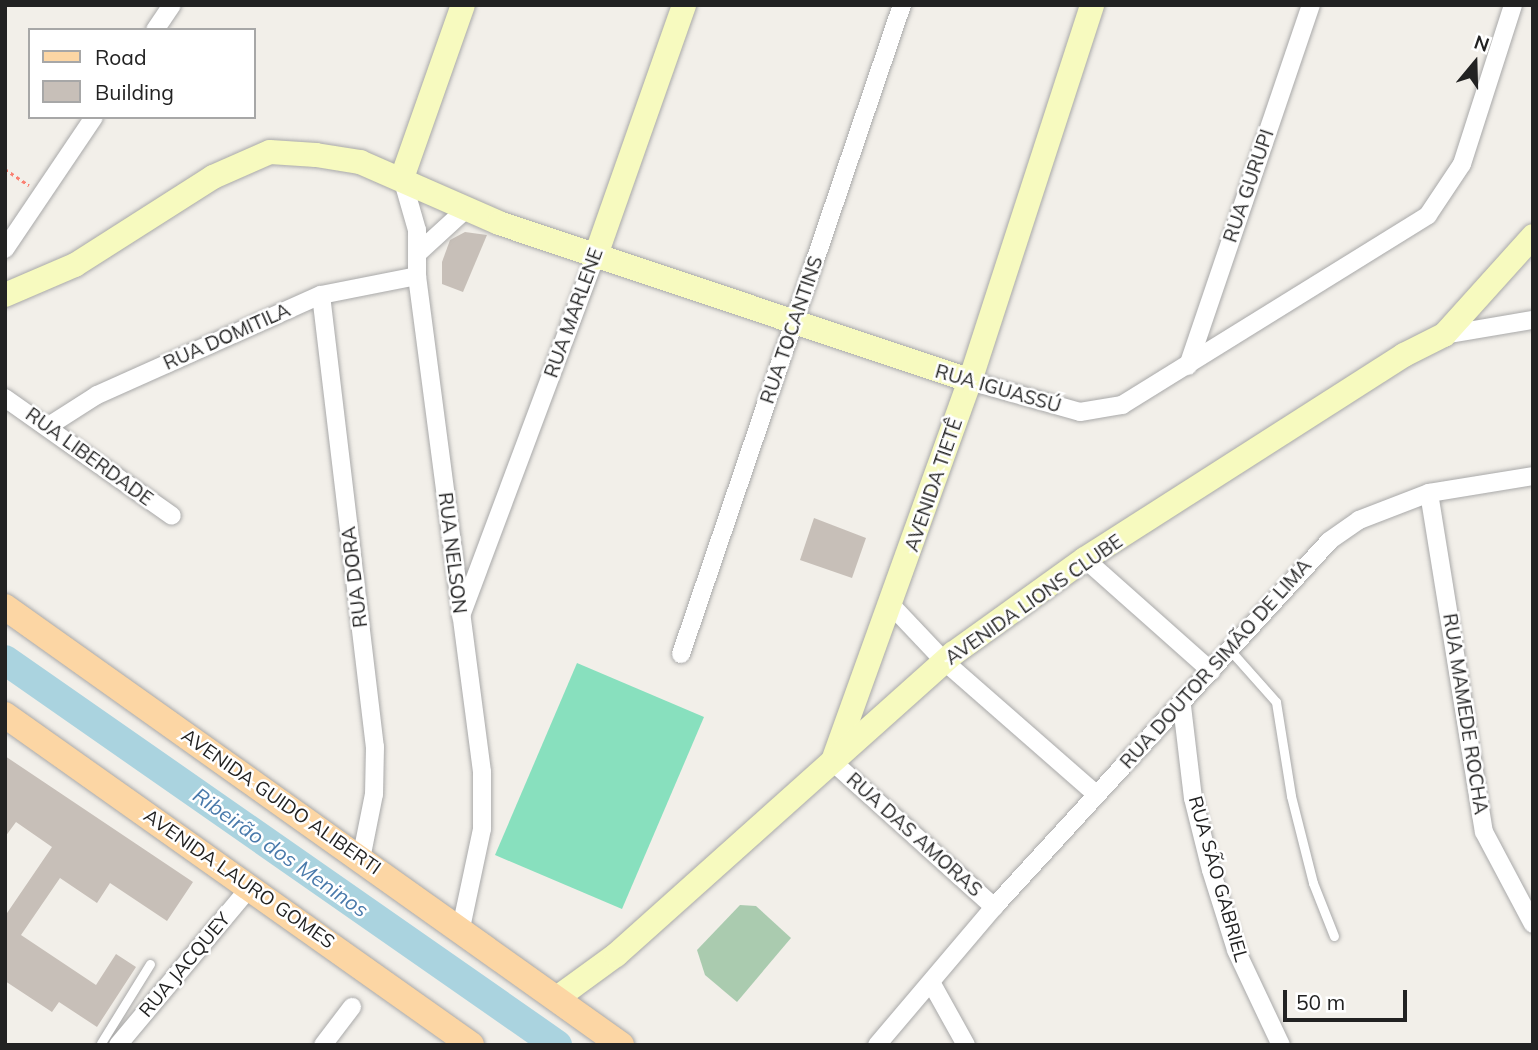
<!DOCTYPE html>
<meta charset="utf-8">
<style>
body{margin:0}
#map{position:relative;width:1538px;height:1050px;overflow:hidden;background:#f2efe9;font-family:Mulish,sans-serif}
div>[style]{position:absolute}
.cemetery>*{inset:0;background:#aacbaf}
.pitch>*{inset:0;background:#88e0be}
.river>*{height:30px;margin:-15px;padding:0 15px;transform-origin:15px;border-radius:15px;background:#aad3df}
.building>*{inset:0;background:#c7bfb8}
.path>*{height:2.5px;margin-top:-1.25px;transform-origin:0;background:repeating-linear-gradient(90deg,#fa8072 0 3.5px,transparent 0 7px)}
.roads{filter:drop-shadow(0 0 2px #a9a9a9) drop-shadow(0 0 2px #a9a9a9)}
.lane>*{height:9px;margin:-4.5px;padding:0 4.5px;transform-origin:4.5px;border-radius:4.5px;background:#fff}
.street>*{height:18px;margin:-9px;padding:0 9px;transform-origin:9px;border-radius:9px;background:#fff}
.secondary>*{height:24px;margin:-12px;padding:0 12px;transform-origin:12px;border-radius:12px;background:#f7fabf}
.primary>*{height:26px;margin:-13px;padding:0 13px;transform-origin:13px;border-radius:13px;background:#fcd6a4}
span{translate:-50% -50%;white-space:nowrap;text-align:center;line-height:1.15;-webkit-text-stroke:5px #fff;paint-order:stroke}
.street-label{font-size:19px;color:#222}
.water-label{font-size:21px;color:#4a7aab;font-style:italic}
.frame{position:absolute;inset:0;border:7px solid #222;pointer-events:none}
.legend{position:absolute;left:28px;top:28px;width:228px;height:91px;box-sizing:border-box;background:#fff;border:2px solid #a7a7a7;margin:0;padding:9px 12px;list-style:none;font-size:21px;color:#222}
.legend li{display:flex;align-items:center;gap:14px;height:35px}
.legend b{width:35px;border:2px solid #a7a7a7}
.north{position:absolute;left:1440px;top:28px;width:70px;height:70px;-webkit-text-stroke:5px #fff;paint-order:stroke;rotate:19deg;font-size:19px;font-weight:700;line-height:28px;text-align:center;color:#222}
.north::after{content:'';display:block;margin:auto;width:24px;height:32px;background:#222;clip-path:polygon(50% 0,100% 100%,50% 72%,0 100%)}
.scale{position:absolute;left:1283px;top:990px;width:124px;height:32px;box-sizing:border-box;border:4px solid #222;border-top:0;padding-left:9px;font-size:21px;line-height:24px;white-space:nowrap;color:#222;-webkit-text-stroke:5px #fff;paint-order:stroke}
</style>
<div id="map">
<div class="cemetery">
<i style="clip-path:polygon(740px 905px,756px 906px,791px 938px,737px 1002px,705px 975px,697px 950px)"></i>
</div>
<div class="pitch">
<i style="clip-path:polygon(577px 663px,704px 717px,622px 909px,495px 855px)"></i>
</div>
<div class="river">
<i style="left:5px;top:660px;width:673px;rotate:34.89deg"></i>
</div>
<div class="building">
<i style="clip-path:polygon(465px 232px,487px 235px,463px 292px,442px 284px,442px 262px,450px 240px)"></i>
<i style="clip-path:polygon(814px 518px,866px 538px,852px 578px,800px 560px)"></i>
<i style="clip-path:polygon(5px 756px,193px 882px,167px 921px,110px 883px,97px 903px,60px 878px,21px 935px,96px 985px,116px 954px,136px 967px,97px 1027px,59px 1002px,52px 1012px,5px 981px,5px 916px,52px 847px,16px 822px,5px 837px)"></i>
</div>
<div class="path">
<i style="left:5px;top:169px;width:29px;rotate:34deg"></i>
</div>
<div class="roads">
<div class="lane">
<i style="left:1229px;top:649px;width:71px;rotate:48.4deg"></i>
<i style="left:1276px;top:702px;width:95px;rotate:80.9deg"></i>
<i style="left:1291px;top:796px;width:90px;rotate:75.8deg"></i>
<i style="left:1313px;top:883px;width:57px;rotate:68.4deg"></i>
<i style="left:101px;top:1043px;width:93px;rotate:-58.2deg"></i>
</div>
<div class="street">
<i style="left:155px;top:30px;width:30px;rotate:-56deg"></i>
<i style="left:402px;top:178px;width:54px;rotate:73.9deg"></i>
<i style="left:417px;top:230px;width:46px;rotate:90deg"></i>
<i style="left:417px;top:276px;width:500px;rotate:82.53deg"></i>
<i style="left:482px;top:772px;width:57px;rotate:90deg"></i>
<i style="left:482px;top:829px;width:101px;rotate:102deg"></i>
<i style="left:5px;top:249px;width:159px;rotate:-56deg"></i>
<i style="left:418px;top:253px;width:64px;rotate:-42.5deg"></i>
<i style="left:321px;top:295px;width:455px;rotate:83.2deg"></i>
<i style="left:375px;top:747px;width:47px;rotate:91.2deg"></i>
<i style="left:374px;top:794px;width:66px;rotate:101.3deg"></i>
<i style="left:1444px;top:335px;width:90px;rotate:-9.6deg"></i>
<i style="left:1188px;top:366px;width:381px;rotate:-71.2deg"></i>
<i style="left:970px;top:381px;width:114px;rotate:15.7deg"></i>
<i style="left:1080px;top:412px;width:43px;rotate:-9.5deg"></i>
<i style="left:1122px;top:405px;width:360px;rotate:-31.8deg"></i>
<i style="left:1428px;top:215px;width:61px;rotate:-56.3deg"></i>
<i style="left:1462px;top:164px;width:167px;rotate:-72.2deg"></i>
<i style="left:5px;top:398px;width:204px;rotate:35.2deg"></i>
<i style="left:47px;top:427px;width:59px;rotate:-32.6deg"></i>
<i style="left:97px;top:395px;width:245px;rotate:-24.1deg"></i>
<i style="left:321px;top:295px;width:98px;rotate:-11.2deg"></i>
<i style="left:1429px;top:493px;width:343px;rotate:80.8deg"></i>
<i style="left:1484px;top:832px;width:104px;rotate:62deg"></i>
<i style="left:1085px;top:559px;width:169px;rotate:41.6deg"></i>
<i style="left:893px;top:607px;width:76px;rotate:46.6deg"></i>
<i style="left:945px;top:662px;width:201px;rotate:41.2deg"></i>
<i style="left:461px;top:616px;width:382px;rotate:-69.5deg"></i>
<i style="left:681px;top:654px;width:686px;rotate:-71.2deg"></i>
<i style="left:1182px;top:706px;width:93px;rotate:83.2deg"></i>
<i style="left:1193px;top:798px;width:74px;rotate:76deg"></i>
<i style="left:1211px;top:870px;width:84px;rotate:72.6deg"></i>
<i style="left:1236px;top:950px;width:105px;rotate:64.7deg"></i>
<i style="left:833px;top:762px;width:217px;rotate:42deg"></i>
<i style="left:932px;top:984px;width:70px;rotate:60.9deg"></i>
<i style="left:118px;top:1045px;width:207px;rotate:-50.1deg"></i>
<i style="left:323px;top:1045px;width:48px;rotate:-52.7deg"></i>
<i style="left:877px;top:1045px;width:181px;rotate:-49.7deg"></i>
<i style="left:994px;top:907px;width:496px;rotate:-47.5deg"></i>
<i style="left:1329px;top:541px;width:37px;rotate:-35deg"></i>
<i style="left:1359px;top:520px;width:75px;rotate:-21.1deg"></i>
<i style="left:1429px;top:493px;width:105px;rotate:-9.3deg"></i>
</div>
<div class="secondary">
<i style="left:402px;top:178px;width:183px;rotate:-70.6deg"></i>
<i style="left:595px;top:258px;width:268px;rotate:-70.6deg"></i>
<i style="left:5px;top:295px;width:76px;rotate:-23.2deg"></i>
<i style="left:75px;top:265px;width:164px;rotate:-32.5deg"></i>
<i style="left:213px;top:177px;width:62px;rotate:-23.7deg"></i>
<i style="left:270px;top:152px;width:46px;rotate:3.7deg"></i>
<i style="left:316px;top:155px;width:45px;rotate:9deg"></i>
<i style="left:360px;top:162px;width:152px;rotate:23.7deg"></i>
<i style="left:499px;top:223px;width:497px;rotate:18.5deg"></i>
<i style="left:834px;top:758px;width:401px;rotate:-70.2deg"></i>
<i style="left:970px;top:381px;width:395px;rotate:-72deg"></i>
<i style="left:557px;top:998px;width:73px;rotate:-36.1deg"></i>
<i style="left:616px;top:955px;width:453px;rotate:-41.8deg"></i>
<i style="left:954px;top:653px;width:161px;rotate:-35.7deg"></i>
<i style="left:1085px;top:559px;width:379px;rotate:-32.6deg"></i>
<i style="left:1404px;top:355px;width:45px;rotate:-26.6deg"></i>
<i style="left:1444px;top:335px;width:133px;rotate:-48deg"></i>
</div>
<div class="primary">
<i style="left:5px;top:607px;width:756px;rotate:35.41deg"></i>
<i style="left:5px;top:715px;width:571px;rotate:35.3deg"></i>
</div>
</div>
<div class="street-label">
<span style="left:1249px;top:186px;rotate:-71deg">RUA GURUPI</span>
<span style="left:574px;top:313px;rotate:-70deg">RUA MARLENE</span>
<span style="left:792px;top:330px;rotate:-71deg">RUA TOCANTINS</span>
<span style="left:227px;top:337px;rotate:-24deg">RUA DOMITILA</span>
<span style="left:998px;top:389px;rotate:16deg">RUA IGUASSÚ</span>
<span style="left:89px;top:457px;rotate:36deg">RUA LIBERDADE</span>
<span style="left:934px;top:485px;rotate:-71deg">AVENIDA TIETÊ</span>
<span style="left:452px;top:553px;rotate:83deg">RUA NELSON</span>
<span style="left:355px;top:577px;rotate:-97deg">RUA DORA</span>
<span style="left:1034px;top:600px;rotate:-35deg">AVENIDA LIONS CLUBE</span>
<span style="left:1216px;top:664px;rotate:-48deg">RUA DOUTOR SIMÃO DE LIMA</span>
<span style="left:1465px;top:714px;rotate:81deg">RUA MAMEDE ROCHA</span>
<span style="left:281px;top:802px;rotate:35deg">AVENIDA GUIDO ALIBERTI</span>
<span style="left:914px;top:835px;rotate:42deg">RUA DAS AMORAS</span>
<span style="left:239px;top:879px;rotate:35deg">AVENIDA LAURO GOMES</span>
<span style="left:1218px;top:879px;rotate:74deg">RUA SÃO GABRIEL</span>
<span style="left:185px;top:965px;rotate:-50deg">RUA JACQUEY</span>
</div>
<div class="water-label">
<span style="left:281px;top:852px;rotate:35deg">Ribeirão dos Meninos</span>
</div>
<div class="frame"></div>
<ul class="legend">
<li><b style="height:9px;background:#fcd6a4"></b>Road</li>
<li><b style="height:19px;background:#c7bfb8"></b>Building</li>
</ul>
<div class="north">N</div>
<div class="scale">50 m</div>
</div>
